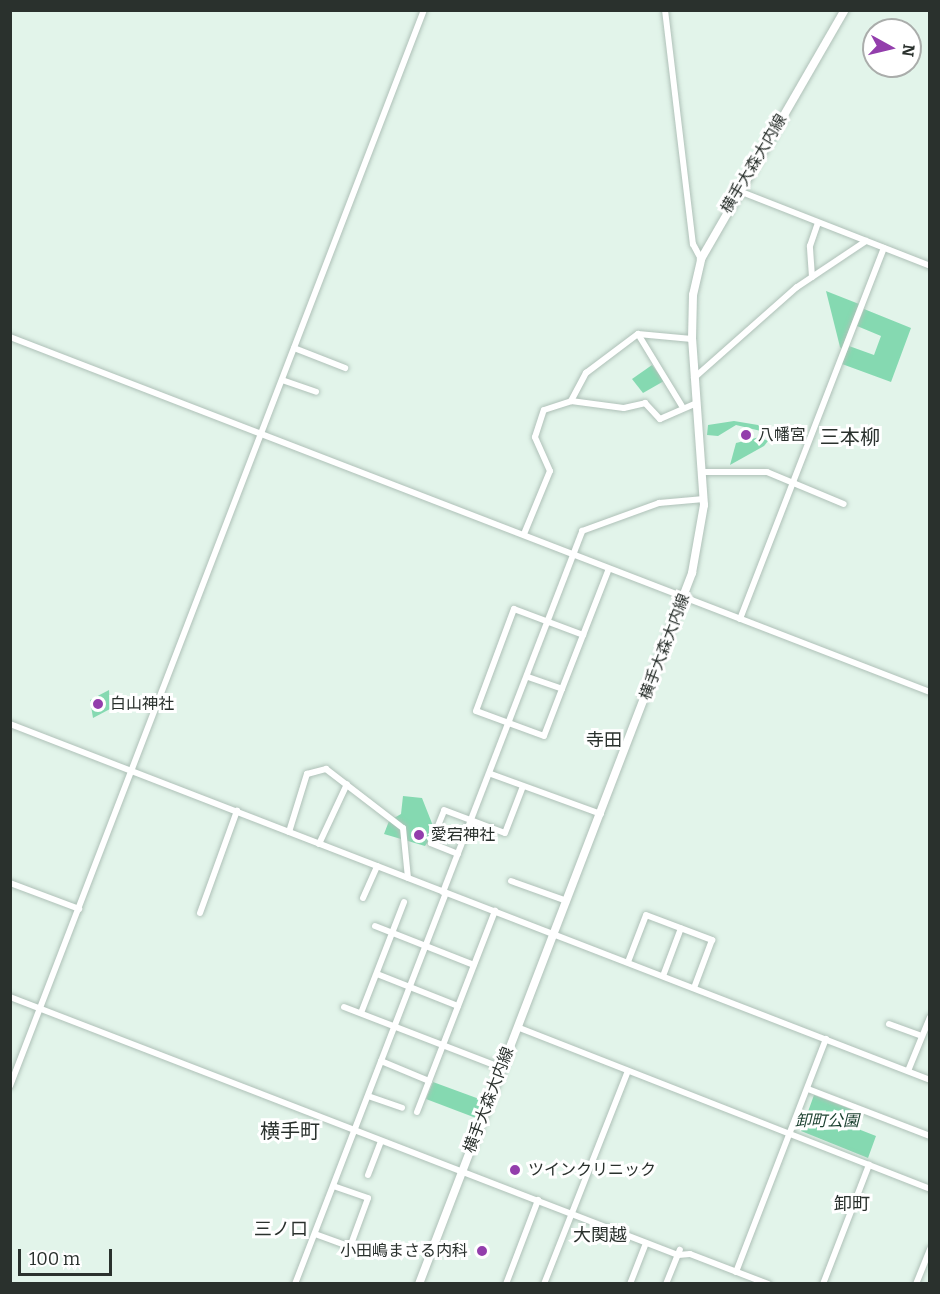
<!DOCTYPE html>
<meta charset="utf-8">
<style>
body{margin:0}
#map{position:relative;width:940px;height:1294px;overflow:hidden;background:#e2f4ea;font-family:Bitter,"Noto Sans JP",serif}
div>[style]{position:absolute}
.green>*{inset:0;background:#85d9b1}
.roads{filter:drop-shadow(0 0 2px #afc1b8) drop-shadow(0 0 2px #afc1b8)}
.minor>*{height:6px;margin:-3px;padding:0 3px;transform-origin:3px;border-radius:3px;background:#fff}
.major>*{height:8px;margin:-4px;padding:0 4px;transform-origin:4px;border-radius:4px;background:#fff}
.dots>*{width:16px;height:16px;translate:-50% -50%;box-sizing:border-box;border:3px solid #fff;border-radius:50%}
span{translate:-50% -50%;white-space:nowrap;text-align:center;line-height:1.15;-webkit-text-stroke:6px #fff;paint-order:stroke}
.street-label{font-size:16px;color:#2a312d}
.poi-label{font-size:16px;color:#2a312d}
.left{translate:0 -50%;text-align:left}
.right{translate:-100% -50%;text-align:right}
.park-label{font-size:16px;color:#193f2e;font-style:italic}
.neighbourhood-label{font-size:18px;color:#2a312d}
.quarter-label{font-size:20px;color:#2a312d}
.frame{position:absolute;inset:0;border:12px solid #2a312d;pointer-events:none}
.north{position:absolute;left:862px;top:18px;width:60px;height:60px;box-sizing:border-box;background:#fff;border:2px solid #aaadab;border-radius:50%;rotate:98deg;font-size:16px;font-weight:700;line-height:24px;text-align:center;color:#2a312d}
.north::after{content:'';display:block;margin:auto;width:21px;height:27px;background:#933eac;clip-path:polygon(50% 0,100% 100%,50% 72%,0 100%)}
.scale{position:absolute;left:18px;top:1249px;width:94px;height:27px;box-sizing:border-box;border:3px solid #2a312d;border-top:0;padding-left:8px;font-size:18px;line-height:21px;white-space:nowrap;color:#2a312d;-webkit-text-stroke:4px #fff;paint-order:stroke}
</style>
<div id="map">
<div class="green">
<i style="clip-path:polygon(826px 291px,859px 304px,842px 349px,840px 347px)"></i>
<i style="clip-path:polygon(864px 309px,911px 328px,891px 382px,842px 364px,849px 346px,874px 355px,881px 336px,857px 326px)"></i>
<i style="clip-path:polygon(652px 365px,664px 381px,643px 393px,632px 379px)"></i>
<i style="clip-path:polygon(734px 421px,758px 425px,765px 432px,736px 425px,718px 436px,707px 435px,708px 425px)"></i>
<i style="clip-path:polygon(760px 437px,768px 441px,764px 446px,730px 465px,736px 443px)"></i>
<i style="clip-path:polygon(109px 690px,110px 709px,93px 718px,90px 700px)"></i>
<i style="clip-path:polygon(403px 796px,422px 798px,435px 831px,425px 846px,384px 834px,389px 821px,401px 814px)"></i>
<i style="clip-path:polygon(433px 1082px,482px 1100px,476px 1118px,426px 1099px)"></i>
<i style="clip-path:polygon(814px 1095px,858px 1112px,853px 1127px,876px 1136px,868px 1158px,801px 1131px)"></i>
</div>
<div class="roads">
<div class="minor">
<i style="left:665px;top:10px;width:236px;rotate:83.2deg"></i>
<i style="left:693px;top:244px;width:17px;rotate:62deg"></i>
<i style="left:739px;top:191px;width:205px;rotate:21.4deg"></i>
<i style="left:812px;top:277px;width:31px;rotate:-94deg"></i>
<i style="left:810px;top:246px;width:24px;rotate:-71deg"></i>
<i style="left:638px;top:334px;width:84px;rotate:58.6deg"></i>
<i style="left:10px;top:337px;width:986px;rotate:21.1deg"></i>
<i style="left:294px;top:348px;width:55px;rotate:21.4deg"></i>
<i style="left:694px;top:378px;width:137px;rotate:-41.5deg"></i>
<i style="left:797px;top:287px;width:83px;rotate:-33.7deg"></i>
<i style="left:282px;top:380px;width:36px;rotate:19deg"></i>
<i style="left:571px;top:401px;width:53px;rotate:7.5deg"></i>
<i style="left:624px;top:408px;width:22px;rotate:-13deg"></i>
<i style="left:645px;top:403px;width:22px;rotate:47deg"></i>
<i style="left:660px;top:419px;width:40px;rotate:-23.4deg"></i>
<i style="left:702px;top:472px;width:65px"></i>
<i style="left:767px;top:472px;width:83px;rotate:22.6deg"></i>
<i style="left:524px;top:534px;width:68px;rotate:-67.6deg"></i>
<i style="left:550px;top:471px;width:37px;rotate:-114deg"></i>
<i style="left:535px;top:437px;width:28px;rotate:-72deg"></i>
<i style="left:544px;top:410px;width:28px;rotate:-18deg"></i>
<i style="left:571px;top:401px;width:32px;rotate:-62deg"></i>
<i style="left:586px;top:373px;width:65px;rotate:-36.9deg"></i>
<i style="left:638px;top:334px;width:54px;rotate:5.3deg"></i>
<i style="left:740px;top:619px;width:398px;rotate:-68.8deg"></i>
<i style="left:528px;top:677px;width:36px;rotate:19deg"></i>
<i style="left:562px;top:689px;width:50px;rotate:111deg"></i>
<i style="left:544px;top:736px;width:72px;rotate:-159.8deg"></i>
<i style="left:476px;top:711px;width:109px;rotate:-69.6deg"></i>
<i style="left:514px;top:609px;width:74px;rotate:20.6deg"></i>
<i style="left:562px;top:689px;width:127px;rotate:-68.7deg"></i>
<i style="left:10px;top:724px;width:986px;rotate:21.15deg"></i>
<i style="left:491px;top:774px;width:117px;rotate:20deg"></i>
<i style="left:289px;top:832px;width:61px;rotate:-72.8deg"></i>
<i style="left:307px;top:774px;width:20px;rotate:-15deg"></i>
<i style="left:326px;top:769px;width:97px;rotate:37.5deg"></i>
<i style="left:403px;top:828px;width:50px;rotate:84.3deg"></i>
<i style="left:319px;top:844px;width:66px;rotate:-65deg"></i>
<i style="left:458px;top:854px;width:29px;rotate:-158deg"></i>
<i style="left:431px;top:843px;width:35px;rotate:-68deg"></i>
<i style="left:444px;top:810px;width:65px;rotate:20.7deg"></i>
<i style="left:505px;top:833px;width:50px;rotate:-69deg"></i>
<i style="left:511px;top:881px;width:59px;rotate:19.7deg"></i>
<i style="left:10px;top:883px;width:74px;rotate:20.6deg"></i>
<i style="left:443px;top:892px;width:387px;rotate:-68.9deg"></i>
<i style="left:582px;top:531px;width:82px;rotate:-20deg"></i>
<i style="left:659px;top:503px;width:45px;rotate:-5.1deg"></i>
<i style="left:363px;top:898px;width:35px;rotate:-66deg"></i>
<i style="left:200px;top:913px;width:109px;rotate:-70.1deg"></i>
<i style="left:375px;top:926px;width:106px;rotate:21.5deg"></i>
<i style="left:628px;top:962px;width:50px;rotate:-69deg"></i>
<i style="left:646px;top:915px;width:71px;rotate:20.7deg"></i>
<i style="left:712px;top:940px;width:51px;rotate:110.6deg"></i>
<i style="left:377px;top:974px;width:87px;rotate:21.6deg"></i>
<i style="left:663px;top:976px;width:51px;rotate:-69.4deg"></i>
<i style="left:10px;top:997px;width:716px;rotate:21.12deg"></i>
<i style="left:678px;top:1255px;width:12px;rotate:-5deg"></i>
<i style="left:690px;top:1254px;width:84px;rotate:21deg"></i>
<i style="left:344px;top:1007px;width:169px;rotate:21.1deg"></i>
<i style="left:361px;top:1013px;width:119px;rotate:-68.8deg"></i>
<i style="left:889px;top:1024px;width:35px;rotate:20deg"></i>
<i style="left:517px;top:1027px;width:444px;rotate:21.4deg"></i>
<i style="left:381px;top:1061px;width:52px;rotate:22.6deg"></i>
<i style="left:908px;top:1071px;width:58px;rotate:-67.8deg"></i>
<i style="left:10px;top:1086px;width:1153px;rotate:-68.96deg"></i>
<i style="left:808px;top:1089px;width:131px;rotate:21.1deg"></i>
<i style="left:368px;top:1096px;width:36px;rotate:19deg"></i>
<i style="left:417px;top:1112px;width:216px;rotate:-68.8deg"></i>
<i style="left:368px;top:1175px;width:36px;rotate:-69deg"></i>
<i style="left:315px;top:1234px;width:37px;rotate:20deg"></i>
<i style="left:350px;top:1247px;width:52px;rotate:-69.8deg"></i>
<i style="left:368px;top:1198px;width:36px;rotate:-161deg"></i>
<i style="left:736px;top:1272px;width:250px;rotate:-68.9deg"></i>
<i style="left:295px;top:1284px;width:419px;rotate:-68.9deg"></i>
<i style="left:506px;top:1284px;width:90px;rotate:-69.1deg"></i>
<i style="left:544px;top:1284px;width:229px;rotate:-68.5deg"></i>
<i style="left:630px;top:1284px;width:44px;rotate:-68.7deg"></i>
<i style="left:666px;top:1284px;width:37px;rotate:-68deg"></i>
<i style="left:823px;top:1284px;width:128px;rotate:-68.9deg"></i>
<i style="left:916px;top:1284px;width:38px;rotate:-68deg"></i>
</div>
<div class="major">
<i style="left:419px;top:1284px;width:762px;rotate:-68.99deg"></i>
<i style="left:692px;top:573px;width:69px;rotate:-80deg"></i>
<i style="left:704px;top:505px;width:166px;rotate:-94.1deg"></i>
<i style="left:692px;top:339px;width:44px;rotate:-88.7deg"></i>
<i style="left:693px;top:295px;width:37px;rotate:-77deg"></i>
<i style="left:701px;top:259px;width:288px;rotate:-60deg"></i>
</div>
</div>
<div class="dots">
<i style="left:746px;top:435px;background:#933eac"></i>
<i style="left:98px;top:704px;background:#933eac"></i>
<i style="left:419px;top:835px;background:#933eac"></i>
<i style="left:515px;top:1170px;background:#933eac"></i>
<i style="left:482px;top:1251px;background:#933eac"></i>
</div>
<div class="street-label">
<span style="left:754px;top:164px;rotate:-59deg">横手大森大内線</span>
<span style="left:665px;top:647px;rotate:-69deg">横手大森大内線</span>
<span style="left:489px;top:1100px;rotate:-69deg">横手大森大内線</span>
</div>
<div class="poi-label">
<span class="left" style="left:758px;top:435px">八幡宮</span>
<span class="left" style="left:110px;top:704px">白山神社</span>
<span class="left" style="left:431px;top:835px">愛宕神社</span>
<span class="left" style="left:528px;top:1170px">ツインクリニック</span>
<span class="right" style="left:468px;top:1251px">小田嶋まさる内科</span>
</div>
<div class="park-label">
<span style="left:827px;top:1121px">卸町公園</span>
</div>
<div class="neighbourhood-label">
<span style="left:604px;top:740px">寺田</span>
<span style="left:852px;top:1204px">卸町</span>
<span style="left:281px;top:1229px">三ノ口</span>
<span style="left:600px;top:1235px">大関越</span>
</div>
<div class="quarter-label">
<span style="left:850px;top:437px">三本柳</span>
<span style="left:290px;top:1131px">横手町</span>
</div>
<div class="frame"></div>
<div class="north">N</div>
<div class="scale">100 m</div>
</div>
